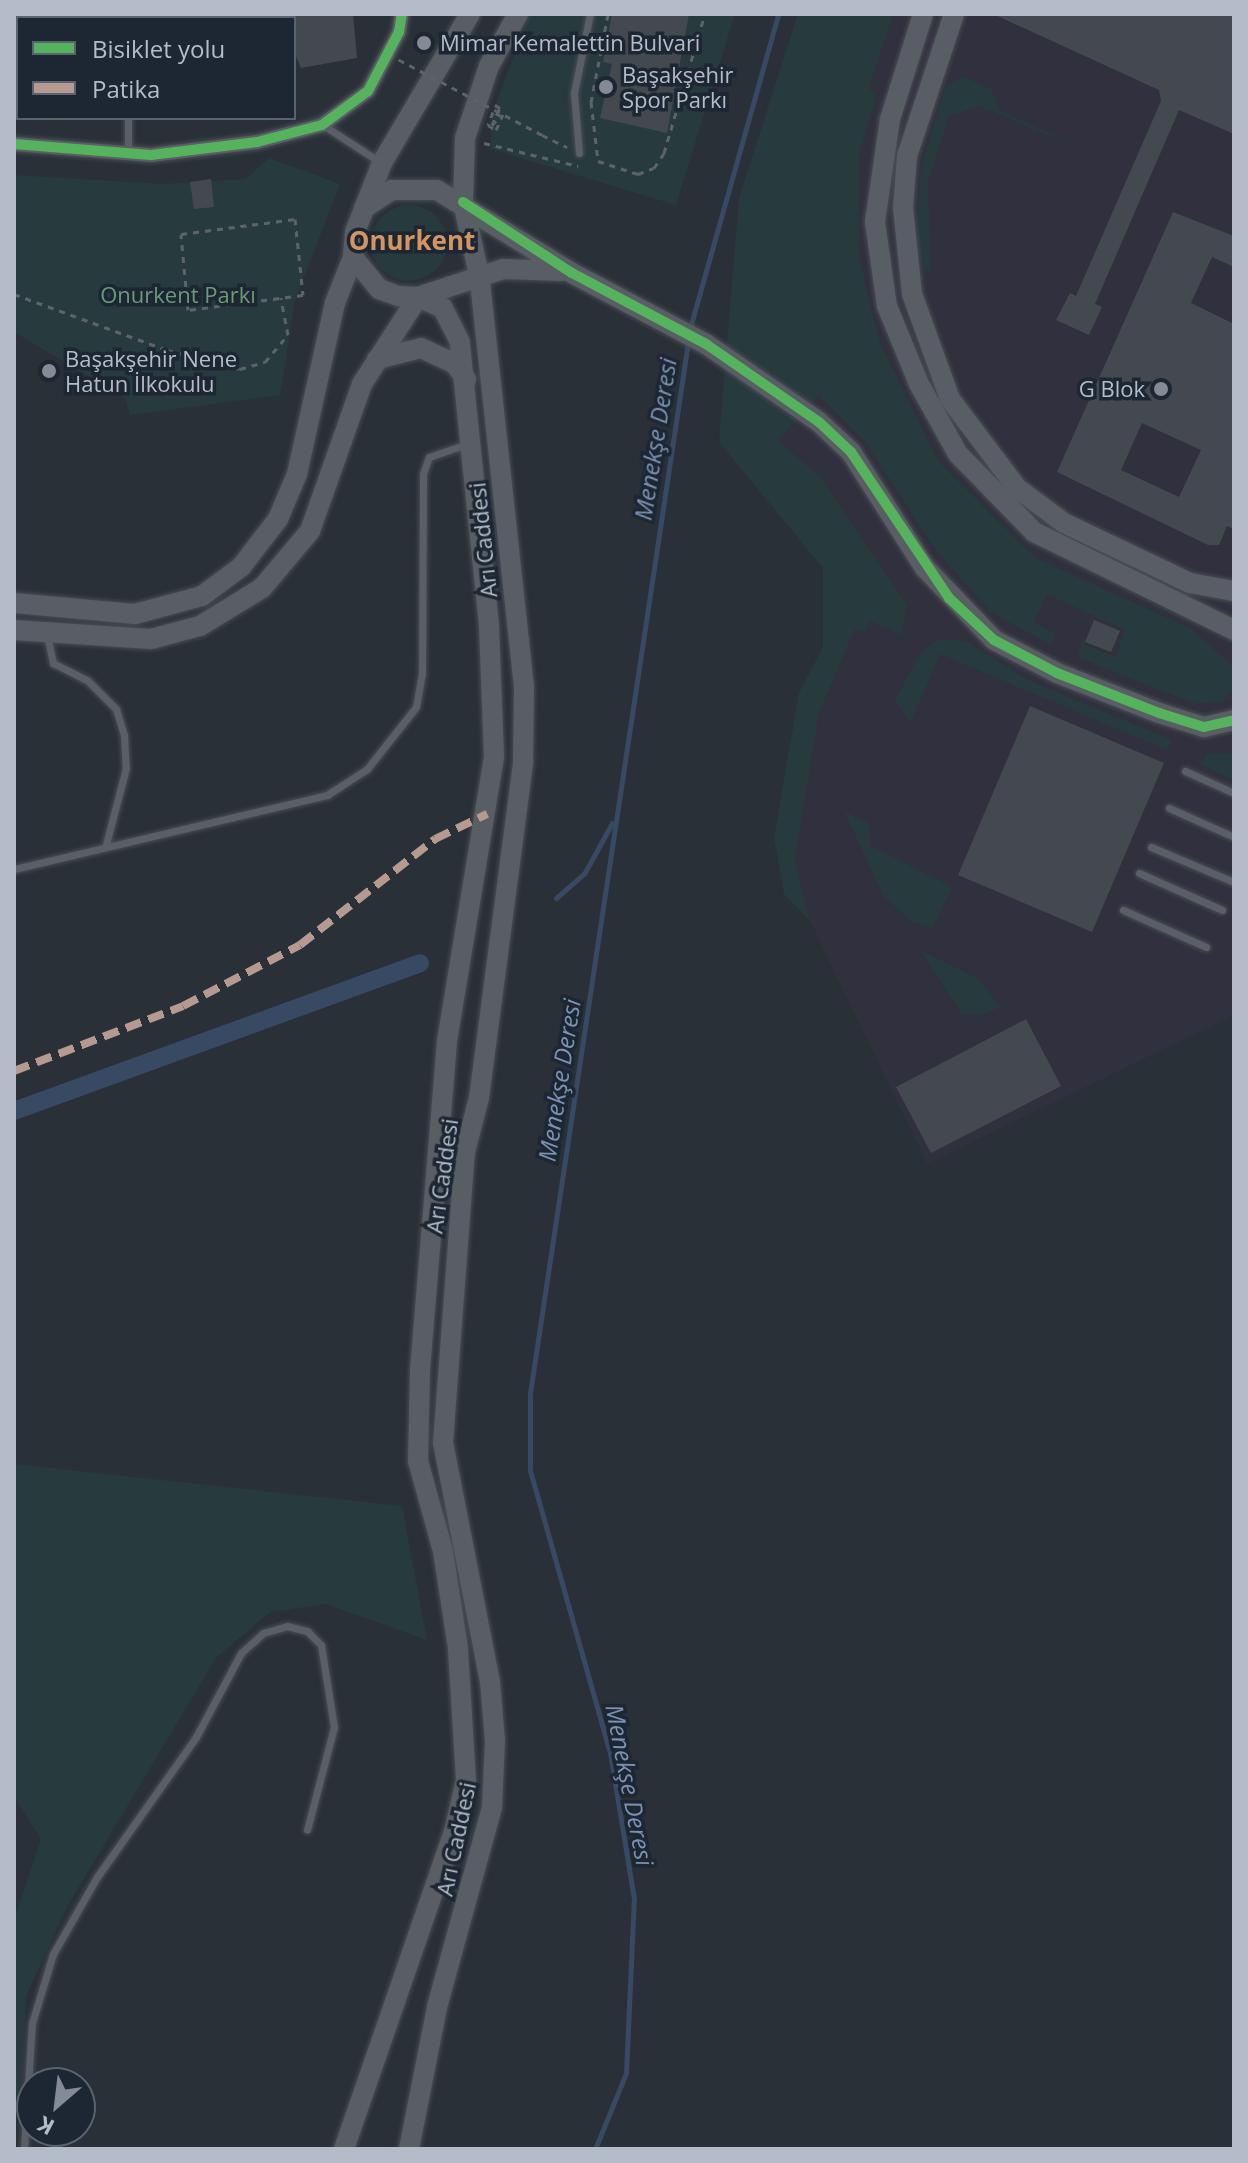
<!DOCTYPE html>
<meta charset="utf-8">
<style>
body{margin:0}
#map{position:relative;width:1248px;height:2163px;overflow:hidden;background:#2a3038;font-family:"Open Sans",sans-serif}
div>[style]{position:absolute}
.medical>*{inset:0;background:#31303e}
.green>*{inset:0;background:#273a3e}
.round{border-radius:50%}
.stream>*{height:5px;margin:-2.5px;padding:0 2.5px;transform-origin:2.5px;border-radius:2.5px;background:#384963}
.canal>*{height:18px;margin:-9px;padding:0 9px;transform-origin:9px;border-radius:9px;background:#384963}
.building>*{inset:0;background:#444950}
.path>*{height:3px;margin-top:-1.5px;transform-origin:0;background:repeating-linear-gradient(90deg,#5d636a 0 6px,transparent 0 12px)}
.roads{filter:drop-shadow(0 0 2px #484c53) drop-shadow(0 0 2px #484c53)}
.lane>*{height:7px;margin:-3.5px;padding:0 3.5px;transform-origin:3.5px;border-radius:3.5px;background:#5a5e66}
.street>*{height:14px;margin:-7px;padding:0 7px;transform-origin:7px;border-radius:7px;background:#5a5e66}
.secondary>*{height:20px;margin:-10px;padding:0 10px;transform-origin:10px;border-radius:10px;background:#595d64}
.path-bridge>*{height:3px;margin-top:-1.5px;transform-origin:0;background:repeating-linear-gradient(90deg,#5d636a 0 6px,transparent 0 12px)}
.quiet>*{height:8px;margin-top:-4px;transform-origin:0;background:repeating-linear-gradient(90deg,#b69a8f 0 16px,transparent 0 24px)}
.cycleway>*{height:10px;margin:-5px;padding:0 5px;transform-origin:5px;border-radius:5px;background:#56b35d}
.dots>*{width:22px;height:22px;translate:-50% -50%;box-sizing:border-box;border:4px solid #1d2633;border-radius:50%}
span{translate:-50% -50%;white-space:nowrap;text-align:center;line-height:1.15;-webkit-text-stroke:7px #1d2633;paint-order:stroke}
.poi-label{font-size:22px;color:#b4bcc9}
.left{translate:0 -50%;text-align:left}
.right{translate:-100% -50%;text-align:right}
.park-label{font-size:22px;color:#6b9a76}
.street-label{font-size:22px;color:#b4bcc9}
.water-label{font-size:24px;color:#7c92b1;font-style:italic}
.quarter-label{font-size:26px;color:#d59563;font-weight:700}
.frame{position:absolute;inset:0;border:16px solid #b4bcc9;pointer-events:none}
.legend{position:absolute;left:16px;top:16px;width:280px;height:104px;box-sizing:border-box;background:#1d2633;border:2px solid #59626f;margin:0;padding:10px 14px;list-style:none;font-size:24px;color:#b4bcc9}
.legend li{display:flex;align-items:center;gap:16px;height:40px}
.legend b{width:40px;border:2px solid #59626f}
.north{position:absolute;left:16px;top:2067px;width:80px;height:80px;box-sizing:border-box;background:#1d2633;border:2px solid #59626f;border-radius:50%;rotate:208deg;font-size:22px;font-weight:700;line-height:32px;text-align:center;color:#b4bcc9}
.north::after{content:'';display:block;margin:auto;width:28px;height:36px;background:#848b96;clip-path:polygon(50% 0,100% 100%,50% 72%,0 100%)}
</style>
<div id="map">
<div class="medical">
<i style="clip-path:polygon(861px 14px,1234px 14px,1234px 1015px,927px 1164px,810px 921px,795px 861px,819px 713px,855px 628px,778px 439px)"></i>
</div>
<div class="green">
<i style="clip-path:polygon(530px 14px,735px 14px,676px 205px,491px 149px,491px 117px)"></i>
<i style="clip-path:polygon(798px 14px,893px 14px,869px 88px,876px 96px,859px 154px,859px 257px,880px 343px,938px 461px,1035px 558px,1192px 629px,1234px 668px,1234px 687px,1222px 702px,1195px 704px,1077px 657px,1084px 635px,1086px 646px,1116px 657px,1125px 630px,1047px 594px,1034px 623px,1055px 633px,1051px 645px,989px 611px,932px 545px,866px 443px,819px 396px,778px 440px,820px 477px,907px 605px,901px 635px,870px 621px,865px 632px,855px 629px,819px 713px,795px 861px,810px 921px,784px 894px,774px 838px,799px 693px,823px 647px,823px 568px,719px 442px,739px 198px)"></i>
<i style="clip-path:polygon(963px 76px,992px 90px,999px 109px,1084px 150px,979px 106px,949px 116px,928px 182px,931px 272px,922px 269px,916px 240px,921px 167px,945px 87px)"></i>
<i style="clip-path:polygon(269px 158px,340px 184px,295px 301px,280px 395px,130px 415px,125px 398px,14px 332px,14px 175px,163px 184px,246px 179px)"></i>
<i class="round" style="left:371px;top:205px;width:76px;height:76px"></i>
<i style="clip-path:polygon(941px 638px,968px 642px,1028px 680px,1172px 740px,1167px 750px,940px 654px,910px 724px,895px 699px,921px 652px)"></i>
<i style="clip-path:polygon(1207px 753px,1234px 754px,1234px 780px,1200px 765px)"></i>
<i style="clip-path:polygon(844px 811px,869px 823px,871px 846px,952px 887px,933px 928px,912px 922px,884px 897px)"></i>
<i style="clip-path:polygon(920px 950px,977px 978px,1001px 1007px,982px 1015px,962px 1014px)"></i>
<i style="clip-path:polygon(14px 1464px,402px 1506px,427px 1640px,326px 1604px,270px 1612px,216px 1658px,67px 1907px,26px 1996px,22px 2107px,14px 2124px,14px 1920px,41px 1839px,14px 1796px)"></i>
</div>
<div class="stream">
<i style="left:690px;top:328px;width:326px;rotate:-74.3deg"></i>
<i style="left:556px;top:898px;width:37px;rotate:-41deg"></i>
<i style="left:584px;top:874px;width:58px;rotate:-61.2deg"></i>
<i style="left:595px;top:2149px;width:82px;rotate:-67.8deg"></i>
<i style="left:626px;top:2073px;width:174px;rotate:-87.4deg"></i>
<i style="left:634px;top:1899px;width:148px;rotate:-99.3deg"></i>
<i style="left:610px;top:1753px;width:293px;rotate:-105.8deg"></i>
<i style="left:530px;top:1471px;width:78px;rotate:-90deg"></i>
<i style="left:530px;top:1393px;width:1063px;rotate:-81.45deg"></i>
</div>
<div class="canal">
<i style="left:14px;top:1111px;width:432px;rotate:-20deg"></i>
</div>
<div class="building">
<i style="clip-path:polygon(294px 14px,353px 14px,357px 58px,301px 68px,294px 52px)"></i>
<i style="clip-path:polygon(612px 14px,689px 14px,667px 133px,600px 118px,612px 64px,603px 62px)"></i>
<i style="clip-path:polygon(993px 14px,1234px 14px,1234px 134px,1179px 110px,1095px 304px,1102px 307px,1089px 335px,1056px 320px,1070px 293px,1076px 296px,1161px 101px,1159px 90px)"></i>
<i style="clip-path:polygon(211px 179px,214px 207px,194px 209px,190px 182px)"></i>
<i style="clip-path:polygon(evenodd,1173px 212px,1234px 236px,1234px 267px,1212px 257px,1191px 303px,1234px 324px,1234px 529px,1227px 526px,1219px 545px,1208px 545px,1057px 472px,1173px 212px,1142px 423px,1201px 450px,1179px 497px,1121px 470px,1142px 423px)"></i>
<i style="clip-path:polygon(1094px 620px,1120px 631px,1111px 652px,1085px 642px)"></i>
<i style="clip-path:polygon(1030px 706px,1164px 763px,1092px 932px,958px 875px)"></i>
<i style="clip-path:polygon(1026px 1019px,1061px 1086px,931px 1153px,896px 1087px)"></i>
</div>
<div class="path">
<i style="left:608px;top:14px;width:90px;rotate:100.9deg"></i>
<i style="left:591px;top:102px;width:59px;rotate:83.2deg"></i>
<i style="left:598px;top:161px;width:42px;rotate:18deg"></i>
<i style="left:638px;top:174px;width:17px;rotate:-21deg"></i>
<i style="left:654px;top:168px;width:18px;rotate:-56deg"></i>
<i style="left:664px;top:153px;width:145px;rotate:-73.6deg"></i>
<i style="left:492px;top:125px;width:19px;rotate:-65deg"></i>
<i style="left:500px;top:108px;width:6px;rotate:-149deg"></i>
<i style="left:542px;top:135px;width:28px;rotate:26deg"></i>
<i style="left:484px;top:143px;width:97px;rotate:13.7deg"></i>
<i style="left:295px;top:219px;width:76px;rotate:84deg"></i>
<i style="left:303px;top:295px;width:116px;rotate:172.6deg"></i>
<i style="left:188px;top:310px;width:76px;rotate:-95.3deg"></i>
<i style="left:181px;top:234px;width:115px;rotate:-7.5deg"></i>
<i style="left:14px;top:294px;width:163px;rotate:20.1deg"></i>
<i style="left:167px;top:350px;width:75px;rotate:14.6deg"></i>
<i style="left:240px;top:369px;width:26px;rotate:-16deg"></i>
<i style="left:265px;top:362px;width:35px;rotate:-50deg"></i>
<i style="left:288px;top:335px;width:38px;rotate:-101deg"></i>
</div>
<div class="roads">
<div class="lane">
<i style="left:323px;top:125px;width:68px;rotate:33deg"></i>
<i style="left:579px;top:153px;width:60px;rotate:-94.8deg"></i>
<i style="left:574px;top:93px;width:81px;rotate:-78.6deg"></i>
<i style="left:128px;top:156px;width:38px;rotate:-90deg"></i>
<i style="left:47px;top:635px;width:29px;rotate:78deg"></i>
<i style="left:53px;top:663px;width:39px;rotate:27deg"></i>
<i style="left:88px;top:681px;width:40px;rotate:45deg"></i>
<i style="left:116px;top:709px;width:27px;rotate:73deg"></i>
<i style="left:124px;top:735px;width:33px;rotate:87deg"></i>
<i style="left:126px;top:768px;width:79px;rotate:104.7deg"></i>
<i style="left:1185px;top:771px;width:54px;rotate:24.2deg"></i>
<i style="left:1169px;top:808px;width:71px;rotate:24deg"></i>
<i style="left:1151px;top:847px;width:90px;rotate:22.9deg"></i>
<i style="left:14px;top:869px;width:322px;rotate:-13.3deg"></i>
<i style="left:327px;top:795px;width:48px;rotate:-33deg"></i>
<i style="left:367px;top:769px;width:79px;rotate:-51.7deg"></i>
<i style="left:416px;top:707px;width:34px;rotate:-80deg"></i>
<i style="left:422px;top:674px;width:200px;rotate:-89.7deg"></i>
<i style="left:423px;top:474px;width:18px;rotate:-71deg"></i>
<i style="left:429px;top:457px;width:40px;rotate:-18.9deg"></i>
<i style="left:1139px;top:873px;width:91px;rotate:24deg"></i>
<i style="left:1123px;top:910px;width:91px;rotate:24deg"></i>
<i style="left:24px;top:2149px;width:126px;rotate:-86.4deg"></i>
<i style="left:32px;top:2023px;width:72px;rotate:-73.1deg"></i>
<i style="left:53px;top:1954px;width:89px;rotate:-60.3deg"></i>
<i style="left:97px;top:1877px;width:171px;rotate:-54.7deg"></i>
<i style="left:196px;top:1737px;width:95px;rotate:-61.8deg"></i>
<i style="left:241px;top:1653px;width:30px;rotate:-42deg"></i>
<i style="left:263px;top:1633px;width:25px;rotate:-16deg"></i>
<i style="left:287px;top:1626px;width:21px;rotate:14deg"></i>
<i style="left:307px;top:1631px;width:20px;rotate:45deg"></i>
<i style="left:321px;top:1645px;width:83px;rotate:81deg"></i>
<i style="left:334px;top:1727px;width:106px;rotate:104.7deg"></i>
</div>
<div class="street">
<i style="left:14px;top:144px;width:137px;rotate:4.6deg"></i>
<i style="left:151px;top:155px;width:107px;rotate:-7deg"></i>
<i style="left:257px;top:142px;width:67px;rotate:-14.7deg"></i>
<i style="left:322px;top:125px;width:57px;rotate:-36.5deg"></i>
<i style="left:368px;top:91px;width:67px;rotate:-62.3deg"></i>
<i style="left:399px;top:32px;width:18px;rotate:-81deg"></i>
</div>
<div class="secondary">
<i style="left:470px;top:14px;width:173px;rotate:120.6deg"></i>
<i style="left:382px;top:163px;width:74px;rotate:111.4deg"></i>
<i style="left:355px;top:232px;width:25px;rotate:95deg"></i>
<i style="left:353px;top:257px;width:41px;rotate:50.9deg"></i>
<i style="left:379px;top:289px;width:20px;rotate:20deg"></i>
<i style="left:398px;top:296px;width:20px;rotate:3deg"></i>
<i style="left:418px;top:297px;width:89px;rotate:-18.2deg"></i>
<i style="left:503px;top:269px;width:59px;rotate:1.9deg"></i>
<i style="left:923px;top:14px;width:110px;rotate:107.4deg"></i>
<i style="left:890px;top:119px;width:104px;rotate:98.3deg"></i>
<i style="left:875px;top:222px;width:85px;rotate:81.9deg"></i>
<i style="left:887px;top:306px;width:84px;rotate:67.7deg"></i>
<i style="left:919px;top:384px;width:80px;rotate:60.9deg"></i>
<i style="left:958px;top:454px;width:109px;rotate:45.7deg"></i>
<i style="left:1034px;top:532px;width:223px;rotate:26.1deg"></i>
<i style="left:954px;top:14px;width:150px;rotate:108.3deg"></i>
<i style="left:907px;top:156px;width:52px;rotate:94.4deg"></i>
<i style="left:903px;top:208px;width:86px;rotate:84deg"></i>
<i style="left:912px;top:294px;width:112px;rotate:70.1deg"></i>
<i style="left:950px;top:399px;width:111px;rotate:53deg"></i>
<i style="left:1017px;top:488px;width:59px;rotate:36.7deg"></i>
<i style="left:1064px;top:523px;width:140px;rotate:25.5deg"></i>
<i style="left:1190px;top:583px;width:45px;rotate:10.3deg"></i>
<i style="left:364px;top:208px;width:33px;rotate:-33deg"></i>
<i style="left:392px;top:190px;width:45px"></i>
<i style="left:437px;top:190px;width:158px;rotate:31.6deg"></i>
<i style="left:572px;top:273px;width:152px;rotate:27.9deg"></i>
<i style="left:706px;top:344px;width:137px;rotate:34.6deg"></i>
<i style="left:819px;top:422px;width:44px;rotate:43.2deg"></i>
<i style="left:851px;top:452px;width:138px;rotate:57.5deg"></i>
<i style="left:925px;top:568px;width:100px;rotate:46.2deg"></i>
<i style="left:994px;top:640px;width:71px;rotate:27.6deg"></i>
<i style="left:1057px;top:673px;width:110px;rotate:21.4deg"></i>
<i style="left:1159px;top:713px;width:47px;rotate:17.3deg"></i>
<i style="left:1204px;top:727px;width:31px;rotate:-13deg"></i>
<i style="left:377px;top:359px;width:45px;rotate:-14deg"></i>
<i style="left:421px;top:348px;width:38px;rotate:25deg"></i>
<i style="left:455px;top:364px;width:19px;rotate:54deg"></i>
<i style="left:14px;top:603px;width:121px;rotate:5.2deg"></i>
<i style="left:135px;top:614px;width:69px;rotate:-15deg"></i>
<i style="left:202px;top:596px;width:49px;rotate:-36.6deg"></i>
<i style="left:241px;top:567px;width:61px;rotate:-52.4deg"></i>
<i style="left:278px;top:519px;width:49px;rotate:-67.1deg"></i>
<i style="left:297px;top:474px;width:175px;rotate:-77.5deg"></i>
<i style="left:335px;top:303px;width:49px;rotate:-68.6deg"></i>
<i style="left:14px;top:630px;width:137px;rotate:3.8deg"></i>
<i style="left:151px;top:639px;width:51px;rotate:-14.9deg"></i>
<i style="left:200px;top:626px;width:73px;rotate:-31.5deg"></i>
<i style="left:262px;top:588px;width:75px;rotate:-49.9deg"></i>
<i style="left:310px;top:531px;width:156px;rotate:-70.5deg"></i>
<i style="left:362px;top:384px;width:103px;rotate:-57.2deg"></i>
<i style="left:344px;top:2149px;width:336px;rotate:-70.9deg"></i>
<i style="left:454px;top:1832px;width:53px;rotate:-77deg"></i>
<i style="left:466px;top:1780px;width:132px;rotate:-93.5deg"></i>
<i style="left:458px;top:1648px;width:98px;rotate:-98.8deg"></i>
<i style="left:443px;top:1551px;width:93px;rotate:-105.5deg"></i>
<i style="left:418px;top:1461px;width:91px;rotate:-88.7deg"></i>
<i style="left:420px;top:1370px;width:330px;rotate:-85.3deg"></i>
<i style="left:447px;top:1041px;width:288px;rotate:-80.6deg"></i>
<i style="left:494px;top:757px;width:132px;rotate:-92.2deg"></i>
<i style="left:489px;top:625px;width:284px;rotate:-95.9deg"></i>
<i style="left:460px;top:342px;width:38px;rotate:-117deg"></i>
<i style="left:443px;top:308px;width:27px;rotate:-156deg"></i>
<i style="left:409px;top:2149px;width:145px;rotate:-78.8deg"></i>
<i style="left:437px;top:2007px;width:207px;rotate:-74.6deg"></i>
<i style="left:492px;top:1807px;width:66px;rotate:-87.4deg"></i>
<i style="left:495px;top:1741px;width:59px;rotate:-94.8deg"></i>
<i style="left:490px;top:1682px;width:244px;rotate:-101.1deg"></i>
<i style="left:443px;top:1443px;width:292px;rotate:-85.7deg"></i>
<i style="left:465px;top:1152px;width:56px;rotate:-75.5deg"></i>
<i style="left:479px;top:1098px;width:339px;rotate:-82.5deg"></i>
<i style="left:523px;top:762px;width:75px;rotate:-89.2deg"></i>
<i style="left:524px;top:687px;width:414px;rotate:-96.2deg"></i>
<i style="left:479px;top:275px;width:75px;rotate:-102.4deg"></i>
<i style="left:463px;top:202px;width:64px;rotate:-88.2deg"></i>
<i style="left:465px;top:138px;width:76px;rotate:-71.6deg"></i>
<i style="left:489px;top:66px;width:60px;rotate:-60.9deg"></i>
</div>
</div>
<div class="path-bridge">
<i style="left:388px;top:54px;width:174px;rotate:27.7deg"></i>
<i style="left:492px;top:125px;width:13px;rotate:-45deg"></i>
<i style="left:501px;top:116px;width:9px;rotate:-153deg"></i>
<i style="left:493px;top:112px;width:14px;rotate:111deg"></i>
<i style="left:488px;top:125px;width:9px;rotate:32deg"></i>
<i style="left:496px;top:130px;width:17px;rotate:-66deg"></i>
</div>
<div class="quiet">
<i style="left:14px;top:1071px;width:181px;rotate:-21deg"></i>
<i style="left:183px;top:1006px;width:132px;rotate:-27.5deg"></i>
<i style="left:300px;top:945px;width:172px;rotate:-38.1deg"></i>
<i style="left:435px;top:839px;width:58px;rotate:-25.7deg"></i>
</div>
<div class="cycleway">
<i style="left:14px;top:144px;width:137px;rotate:4.6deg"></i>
<i style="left:151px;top:155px;width:107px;rotate:-7deg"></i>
<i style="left:257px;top:142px;width:67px;rotate:-14.7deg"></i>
<i style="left:322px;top:125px;width:57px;rotate:-36.5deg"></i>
<i style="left:368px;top:91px;width:67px;rotate:-62.3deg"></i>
<i style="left:399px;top:32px;width:18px;rotate:-81deg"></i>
<i style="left:463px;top:202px;width:130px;rotate:33.1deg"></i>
<i style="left:572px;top:273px;width:152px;rotate:27.9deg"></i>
<i style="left:706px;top:344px;width:137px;rotate:34.6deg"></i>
<i style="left:819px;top:422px;width:44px;rotate:43.2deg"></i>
<i style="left:851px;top:452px;width:176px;rotate:56.1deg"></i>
<i style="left:949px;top:598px;width:62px;rotate:43deg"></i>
<i style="left:994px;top:640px;width:71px;rotate:27.6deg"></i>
<i style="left:1057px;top:673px;width:110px;rotate:21.4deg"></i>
<i style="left:1159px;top:713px;width:47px;rotate:17.3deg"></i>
<i style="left:1204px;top:727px;width:31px;rotate:-13deg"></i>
</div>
<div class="dots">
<i style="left:424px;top:43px;background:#848b96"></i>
<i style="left:606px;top:87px;background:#848b96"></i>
<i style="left:49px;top:371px;background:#848b96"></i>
<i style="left:1161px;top:389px;background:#848b96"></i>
</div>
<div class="poi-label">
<span class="left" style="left:440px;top:43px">Mimar Kemalettin Bulvari</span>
<span class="left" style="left:622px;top:87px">Başakşehir<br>Spor Parkı</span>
<span class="left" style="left:65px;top:371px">Başakşehir Nene<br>Hatun İlkokulu</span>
<span class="right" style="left:1145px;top:389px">G Blok</span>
</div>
<div class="park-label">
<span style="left:178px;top:295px">Onurkent Parkı</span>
</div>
<div class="street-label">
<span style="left:483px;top:540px;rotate:-96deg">Arı Caddesi</span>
<span style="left:442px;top:1176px;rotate:-82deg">Arı Caddesi</span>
<span style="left:456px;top:1839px;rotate:-78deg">Arı Caddesi</span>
</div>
<div class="water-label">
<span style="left:655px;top:439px;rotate:-81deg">Menekşe Deresi</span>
<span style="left:559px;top:1080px;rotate:-81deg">Menekşe Deresi</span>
<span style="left:630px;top:1785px;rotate:79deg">Menekşe Deresi</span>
</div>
<div class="quarter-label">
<span style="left:412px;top:241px">Onurkent</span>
</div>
<div class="frame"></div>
<ul class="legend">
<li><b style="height:10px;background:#56b35d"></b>Bisiklet yolu</li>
<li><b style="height:10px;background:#b69a8f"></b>Patika</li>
</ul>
<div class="north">K</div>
</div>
